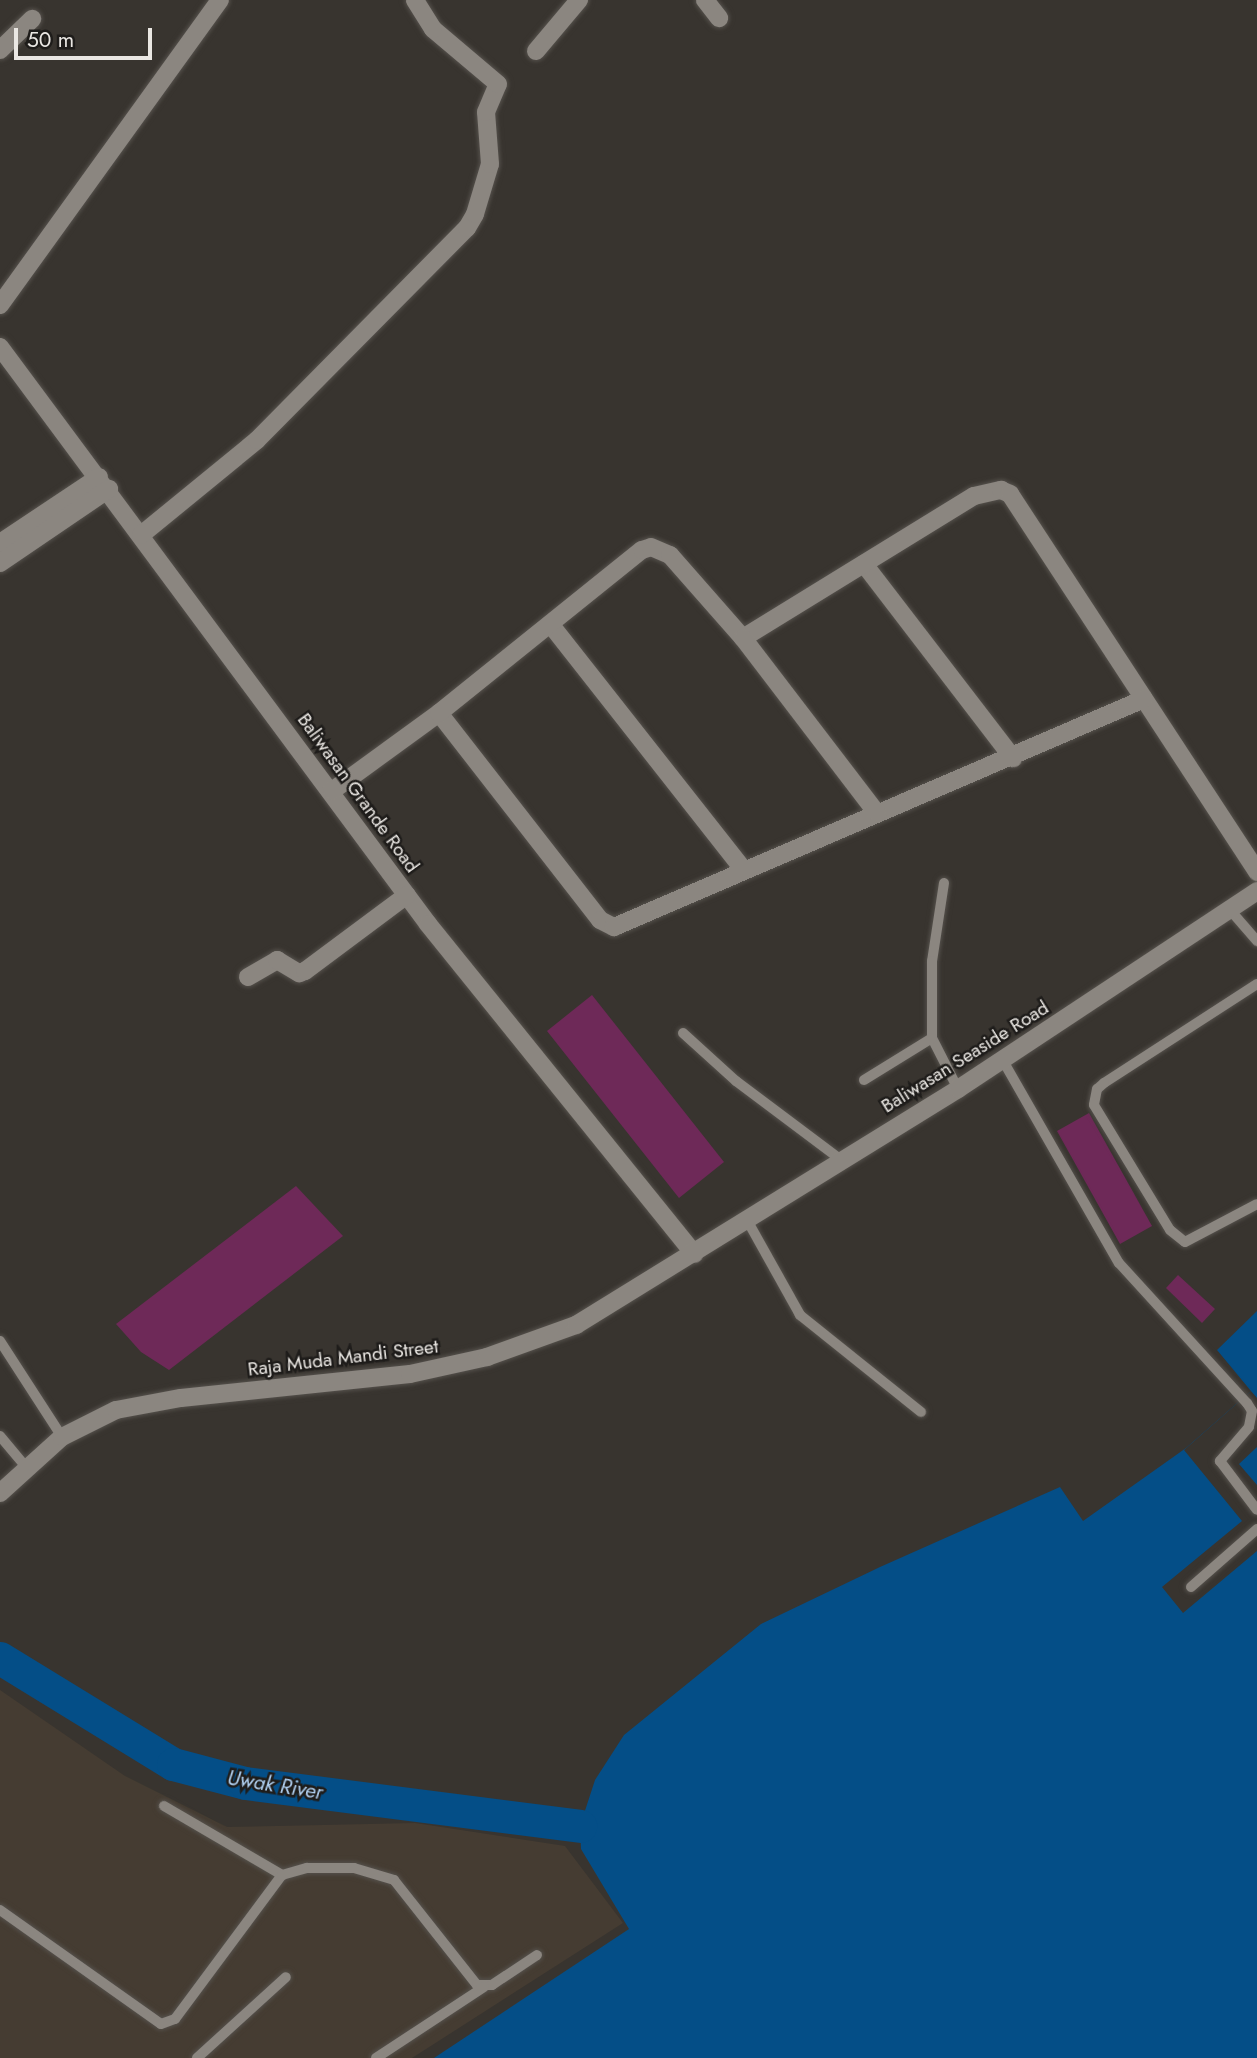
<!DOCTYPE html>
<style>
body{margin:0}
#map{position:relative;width:1257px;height:2058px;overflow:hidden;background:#38342f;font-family:Jost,sans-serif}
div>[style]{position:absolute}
.built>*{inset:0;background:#453c32}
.water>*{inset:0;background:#044e87}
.pier>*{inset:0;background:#38342f}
.river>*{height:33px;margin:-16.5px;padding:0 16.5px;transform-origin:16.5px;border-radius:16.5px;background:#044e87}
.building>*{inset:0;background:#6e2958}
.roads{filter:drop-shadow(0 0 2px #55514c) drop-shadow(0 0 2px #55514c)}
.lane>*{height:10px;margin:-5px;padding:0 5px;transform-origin:5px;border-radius:5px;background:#8b8680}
.street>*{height:18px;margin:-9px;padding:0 9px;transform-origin:9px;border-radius:9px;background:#8b8680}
.secondary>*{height:18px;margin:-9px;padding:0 9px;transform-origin:9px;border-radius:9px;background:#8b8680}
span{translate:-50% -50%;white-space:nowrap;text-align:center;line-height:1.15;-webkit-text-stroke:5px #1e1c1a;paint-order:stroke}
.street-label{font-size:19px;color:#eae7e3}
.water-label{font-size:21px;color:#b1d1f2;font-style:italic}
.scale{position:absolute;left:14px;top:28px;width:138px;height:32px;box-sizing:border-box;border:4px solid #eae7e3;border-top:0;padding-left:9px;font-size:21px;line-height:24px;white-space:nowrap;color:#eae7e3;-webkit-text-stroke:5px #1e1c1a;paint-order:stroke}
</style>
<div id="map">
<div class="built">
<i style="clip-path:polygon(0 1690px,125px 1776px,227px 1827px,415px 1823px,565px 1846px,623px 1923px,412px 2058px,0 2058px)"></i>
</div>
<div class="water">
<i style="clip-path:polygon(1257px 1311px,1257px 2058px,434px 2058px,629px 1929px,581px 1849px,580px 1826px,595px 1780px,624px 1735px,761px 1624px,880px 1567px,1060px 1487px,1083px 1521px,1186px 1448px,1251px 1391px,1217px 1350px)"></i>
</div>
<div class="pier">
<i style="clip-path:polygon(1251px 1391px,1257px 1398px,1257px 1447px,1239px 1464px,1257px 1485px,1257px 1551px,1183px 1613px,1162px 1587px,1242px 1521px,1184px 1450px)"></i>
</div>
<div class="river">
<i style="left:0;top:1658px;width:203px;rotate:31.5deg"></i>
<i style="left:173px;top:1764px;width:74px;rotate:14.8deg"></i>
<i style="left:245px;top:1783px;width:338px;rotate:7.3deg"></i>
</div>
<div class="building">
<i style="clip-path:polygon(592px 995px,724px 1162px,679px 1198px,547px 1031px)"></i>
<i style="clip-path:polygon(1089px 1113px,1152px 1226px,1120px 1244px,1057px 1131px)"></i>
<i style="clip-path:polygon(296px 1186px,343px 1236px,169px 1370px,141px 1352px,116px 1324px)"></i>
<i style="clip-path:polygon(1178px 1275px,1215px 1309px,1202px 1323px,1166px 1288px)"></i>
</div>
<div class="roads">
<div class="lane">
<i style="left:944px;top:883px;width:79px;rotate:98.7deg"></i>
<i style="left:932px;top:961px;width:77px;rotate:90deg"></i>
<i style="left:932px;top:1038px;width:57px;rotate:63deg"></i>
<i style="left:1231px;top:911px;width:40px;rotate:49deg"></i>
<i style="left:1257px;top:984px;width:182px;rotate:147.1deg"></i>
<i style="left:1104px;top:1083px;width:9px;rotate:139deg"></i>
<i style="left:1097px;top:1089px;width:16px;rotate:101deg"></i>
<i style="left:1094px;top:1105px;width:146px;rotate:58.7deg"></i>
<i style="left:1170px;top:1230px;width:19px;rotate:39deg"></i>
<i style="left:1185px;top:1242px;width:81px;rotate:-27.8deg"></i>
<i style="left:683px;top:1033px;width:72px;rotate:42.2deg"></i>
<i style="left:736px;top:1081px;width:130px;rotate:36.9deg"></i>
<i style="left:1002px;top:1059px;width:235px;rotate:60.2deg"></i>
<i style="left:1119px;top:1263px;width:190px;rotate:47.6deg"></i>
<i style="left:1247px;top:1403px;width:9px;rotate:58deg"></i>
<i style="left:1252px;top:1411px;width:16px;rotate:101deg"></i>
<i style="left:1249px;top:1427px;width:45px;rotate:130.5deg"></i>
<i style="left:1220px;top:1461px;width:61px;rotate:52.9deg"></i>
<i style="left:864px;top:1080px;width:80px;rotate:-31.7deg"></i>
<i style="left:747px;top:1220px;width:109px;rotate:60.8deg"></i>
<i style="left:800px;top:1315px;width:155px;rotate:38.7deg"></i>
<i style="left:0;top:1341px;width:114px;rotate:57.1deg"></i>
<i style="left:0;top:1436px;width:39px;rotate:50deg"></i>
<i style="left:1191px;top:1587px;width:88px;rotate:-41.3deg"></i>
<i style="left:164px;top:1806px;width:137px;rotate:30.3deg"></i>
<i style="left:0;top:1910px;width:197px;rotate:35.3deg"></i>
<i style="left:161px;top:2024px;width:15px;rotate:-20deg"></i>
<i style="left:175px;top:2019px;width:179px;rotate:-53.4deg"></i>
<i style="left:282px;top:1875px;width:26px;rotate:-16deg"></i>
<i style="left:307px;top:1868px;width:47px"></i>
<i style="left:354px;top:1868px;width:42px;rotate:16.7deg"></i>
<i style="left:394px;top:1880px;width:134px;rotate:51.7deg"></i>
<i style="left:477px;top:1985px;width:15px"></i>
<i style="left:492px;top:1985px;width:54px;rotate:-33.7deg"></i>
<i style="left:197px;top:2058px;width:120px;rotate:-42.3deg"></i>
<i style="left:376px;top:2058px;width:129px;rotate:-33.3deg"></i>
</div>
<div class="street">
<i style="left:705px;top:0;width:23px;rotate:52deg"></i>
<i style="left:0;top:50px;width:45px;rotate:-44.1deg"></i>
<i style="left:536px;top:51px;width:67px;rotate:-49.9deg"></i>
<i style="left:0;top:305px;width:376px;rotate:-54.2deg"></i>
<i style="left:0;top:347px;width:718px;rotate:53.43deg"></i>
<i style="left:428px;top:924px;width:424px;rotate:51.1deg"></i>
<i style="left:141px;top:535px;width:150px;rotate:-39.3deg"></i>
<i style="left:257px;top:440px;width:298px;rotate:-45.3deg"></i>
<i style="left:467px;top:228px;width:16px;rotate:-60deg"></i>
<i style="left:475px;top:214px;width:52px;rotate:-73.3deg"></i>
<i style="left:490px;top:164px;width:52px;rotate:-94.4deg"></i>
<i style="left:486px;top:112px;width:30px;rotate:-67deg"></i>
<i style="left:498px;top:84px;width:85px;rotate:-139.8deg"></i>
<i style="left:433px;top:29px;width:34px;rotate:-122deg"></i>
<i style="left:0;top:543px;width:119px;rotate:-33.7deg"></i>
<i style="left:0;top:563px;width:132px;rotate:-34.2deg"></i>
<i style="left:864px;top:564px;width:245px;rotate:52.5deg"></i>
<i style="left:551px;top:625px;width:309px;rotate:51.8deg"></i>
<i style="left:743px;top:638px;width:271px;rotate:-31.6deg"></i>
<i style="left:974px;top:496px;width:28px;rotate:-13deg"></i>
<i style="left:1001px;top:490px;width:10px;rotate:24deg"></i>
<i style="left:1010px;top:494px;width:452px;rotate:56.8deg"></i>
<i style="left:439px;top:713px;width:262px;rotate:52.1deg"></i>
<i style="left:600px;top:920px;width:16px;rotate:27deg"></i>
<i style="left:614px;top:927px;width:577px;rotate:-23.28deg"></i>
<i style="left:332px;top:791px;width:132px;rotate:-36.1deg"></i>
<i style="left:439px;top:713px;width:260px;rotate:-38.8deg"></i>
<i style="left:642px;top:550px;width:9px;rotate:-18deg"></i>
<i style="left:651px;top:547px;width:21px;rotate:23deg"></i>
<i style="left:670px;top:555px;width:111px;rotate:48.7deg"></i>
<i style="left:743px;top:638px;width:220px;rotate:52.6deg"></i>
<i style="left:248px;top:977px;width:34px;rotate:-30deg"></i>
<i style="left:277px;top:960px;width:26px;rotate:31deg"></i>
<i style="left:299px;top:973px;width:6px;rotate:-18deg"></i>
<i style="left:305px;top:971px;width:127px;rotate:-36.7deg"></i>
</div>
<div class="secondary">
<i style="left:0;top:1493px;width:84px;rotate:-42.1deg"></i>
<i style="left:62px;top:1437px;width:60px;rotate:-26.6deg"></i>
<i style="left:116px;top:1410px;width:66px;rotate:-10.5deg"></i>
<i style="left:181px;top:1398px;width:230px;rotate:-6deg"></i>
<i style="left:410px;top:1374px;width:79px;rotate:-12.4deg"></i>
<i style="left:487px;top:1357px;width:95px;rotate:-19.8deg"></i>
<i style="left:576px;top:1325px;width:449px;rotate:-31.7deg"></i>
<i style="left:958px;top:1089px;width:359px;rotate:-33.5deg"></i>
</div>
</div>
<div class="street-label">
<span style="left:358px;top:793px;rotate:54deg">Baliwasan Grande Road</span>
<span style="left:965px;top:1057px;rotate:-32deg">Baliwasan Seaside Road</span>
<span style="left:343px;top:1358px;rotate:-7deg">Raja Muda Mandi Street</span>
</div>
<div class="water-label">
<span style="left:275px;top:1785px;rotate:9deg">Uwak River</span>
</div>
<div class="scale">50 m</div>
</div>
